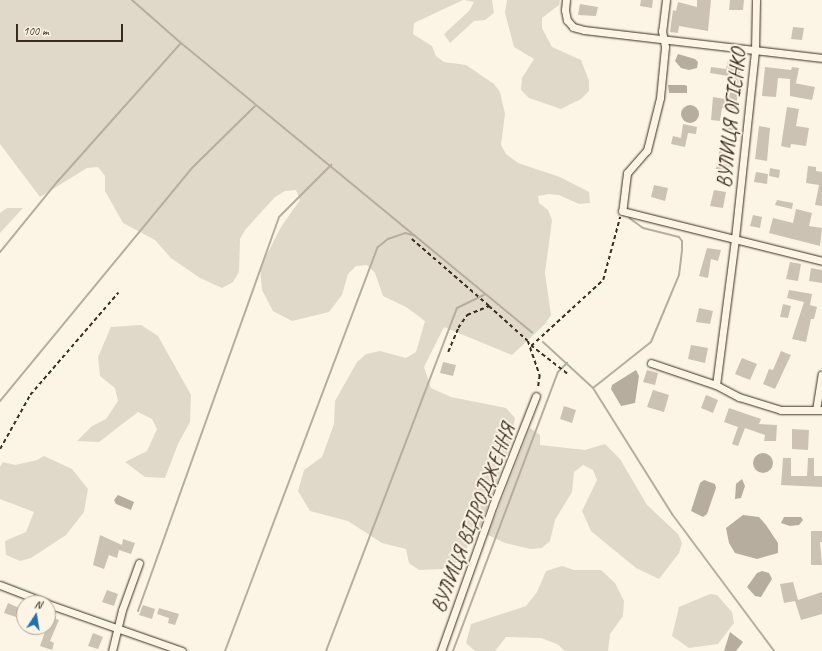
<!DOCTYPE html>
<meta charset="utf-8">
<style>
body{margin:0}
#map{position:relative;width:822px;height:651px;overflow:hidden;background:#fcf5e5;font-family:Caveat,sans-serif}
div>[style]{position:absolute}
.green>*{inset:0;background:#e0d8c8}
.water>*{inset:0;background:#b7ad9e}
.round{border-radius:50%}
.stream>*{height:2px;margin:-1px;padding:0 1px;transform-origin:1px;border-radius:1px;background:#b7ad9e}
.building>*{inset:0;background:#ccc2b3}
.path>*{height:1.5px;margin-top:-0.75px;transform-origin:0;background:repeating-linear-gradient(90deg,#3b2a1e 0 4px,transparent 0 7px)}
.roads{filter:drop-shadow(0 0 1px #3b2a1e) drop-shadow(0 0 1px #3b2a1e)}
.street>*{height:7px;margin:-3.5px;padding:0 3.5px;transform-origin:3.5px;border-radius:3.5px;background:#fcf5e5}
span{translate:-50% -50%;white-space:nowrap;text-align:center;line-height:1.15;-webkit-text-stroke:4px #fcf5e5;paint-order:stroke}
.street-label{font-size:20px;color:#3b2a1e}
.north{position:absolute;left:16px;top:595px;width:40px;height:40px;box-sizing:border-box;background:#fcf5e5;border:1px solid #afa495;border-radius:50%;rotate:12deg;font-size:11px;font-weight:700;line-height:16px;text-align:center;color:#3b2a1e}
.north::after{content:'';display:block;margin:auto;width:14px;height:18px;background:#1f6fb2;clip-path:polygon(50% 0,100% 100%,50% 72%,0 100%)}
.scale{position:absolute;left:16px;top:24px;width:107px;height:18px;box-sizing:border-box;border:2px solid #3b2a1e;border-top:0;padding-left:5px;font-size:12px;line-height:14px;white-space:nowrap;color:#3b2a1e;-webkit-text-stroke:3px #fcf5e5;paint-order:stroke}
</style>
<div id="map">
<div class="green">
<i style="clip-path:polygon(0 0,463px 0,414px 23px,413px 34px,432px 46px,436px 56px,444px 62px,466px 65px,494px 84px,500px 92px,505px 114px,501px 145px,506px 154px,518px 163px,560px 177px,589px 192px,590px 203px,579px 204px,559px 195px,549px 194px,538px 196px,539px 203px,548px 210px,552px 220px,545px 273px,551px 315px,545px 324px,512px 355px,444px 327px,424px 367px,431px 388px,451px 397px,506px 408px,515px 418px,510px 445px,480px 527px,458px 562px,442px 569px,419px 570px,409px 563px,406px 549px,382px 543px,348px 521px,310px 511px,298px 491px,304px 470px,322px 457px,334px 424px,335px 401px,357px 362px,366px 354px,380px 351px,406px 358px,416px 352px,425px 321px,406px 307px,383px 296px,375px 273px,367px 265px,356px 266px,348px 274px,342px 295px,329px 312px,292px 321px,273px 311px,262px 290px,260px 268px,281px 227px,300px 200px,296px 190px,285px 191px,275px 197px,245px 230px,240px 239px,239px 272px,233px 282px,222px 288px,200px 278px,171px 258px,155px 240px,123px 223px,105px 191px,105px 176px,98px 167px,87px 168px,40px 197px,0 144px)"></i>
<i style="clip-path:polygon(464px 0,492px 0,494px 13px,485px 20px,474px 21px,450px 43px,444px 34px,469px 11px,474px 2px)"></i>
<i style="clip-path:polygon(507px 0,560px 0,559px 5px,542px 18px,542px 28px,552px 47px,581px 60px,589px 81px,589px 91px,581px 99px,561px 109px,529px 98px,521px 90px,522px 78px,534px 59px,514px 47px,505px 13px)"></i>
<i style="clip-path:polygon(7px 208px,23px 208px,0 233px,0 213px)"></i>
<i style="clip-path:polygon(141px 325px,158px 336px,191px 395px,190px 422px,178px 444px,165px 478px,145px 477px,125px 462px,147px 451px,157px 429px,152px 419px,138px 412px,99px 442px,77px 441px,92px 426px,106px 419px,118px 401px,115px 388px,100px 376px,98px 357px,111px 327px)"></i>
<i style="clip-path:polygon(530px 428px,540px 435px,540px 445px,585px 450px,605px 444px,620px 459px,647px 505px,678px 534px,682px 543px,679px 553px,659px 579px,636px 568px,591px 531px,582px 511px,597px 480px,593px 470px,583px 465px,574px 472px,572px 492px,555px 520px,550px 541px,542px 548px,531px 549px,505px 543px,488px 535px)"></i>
<i style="clip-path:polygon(44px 456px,72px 469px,88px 489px,84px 512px,66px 535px,31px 558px,20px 561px,6px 555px,5px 541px,26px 532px,34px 512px,0 499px,0 467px,3px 462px,15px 465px,37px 460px)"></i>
<i style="clip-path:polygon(562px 566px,574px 570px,601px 570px,615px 583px,624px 601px,623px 616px,610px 634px,608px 651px,565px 651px,557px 644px,541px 638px,506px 637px,495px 651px,475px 651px,466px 643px,471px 624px,526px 606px,537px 592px,546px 571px)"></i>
<i style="clip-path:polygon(710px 594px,717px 595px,732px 612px,734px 623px,718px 644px,689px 648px,672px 636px,679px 607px)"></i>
</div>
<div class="water">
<i style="clip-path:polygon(678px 54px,695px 59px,698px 62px,697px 68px,689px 70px,681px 68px,675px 61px)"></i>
<i style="clip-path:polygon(668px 85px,685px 85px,687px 86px,687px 93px,669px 93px)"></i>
<i class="round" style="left:681px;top:105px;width:18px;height:18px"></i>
<i style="clip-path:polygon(636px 370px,639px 376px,635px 403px,621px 406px,611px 389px,612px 385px)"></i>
<i class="round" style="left:753px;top:453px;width:20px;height:20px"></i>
<i style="clip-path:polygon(742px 479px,745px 486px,741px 498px,735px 499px,736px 484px)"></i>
<i style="clip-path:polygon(704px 480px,715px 484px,716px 488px,707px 514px,703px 517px,691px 511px,700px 483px)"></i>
<i style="clip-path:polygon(118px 495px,134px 502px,131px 510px,116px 504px,114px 500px)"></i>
<i style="clip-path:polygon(743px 515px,759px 517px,766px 525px,778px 543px,778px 553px,757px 559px,735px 553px,729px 543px,726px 528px)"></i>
<i style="clip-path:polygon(784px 517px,801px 517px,803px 520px,799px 525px,790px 526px,781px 523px)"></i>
<i style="clip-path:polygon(762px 571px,769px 573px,772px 579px,761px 597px,755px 596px,747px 587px,757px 573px)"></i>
<i style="clip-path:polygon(730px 632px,743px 642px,736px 651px,724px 651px)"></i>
</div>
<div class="stream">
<i style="left:132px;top:0;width:65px;rotate:41.3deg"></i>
<i style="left:181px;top:43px;width:455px;rotate:39.5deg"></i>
<i style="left:0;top:252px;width:92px;rotate:-50.8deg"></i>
<i style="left:58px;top:181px;width:185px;rotate:-48.3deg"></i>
<i style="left:543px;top:342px;width:68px;rotate:42.6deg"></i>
<i style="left:593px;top:388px;width:149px;rotate:57.9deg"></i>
<i style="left:672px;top:514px;width:171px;rotate:53.3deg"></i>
<i style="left:593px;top:388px;width:74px;rotate:-38.4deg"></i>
<i style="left:651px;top:342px;width:73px;rotate:-67.3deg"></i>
<i style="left:679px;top:275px;width:25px;rotate:-83deg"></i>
<i style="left:682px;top:250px;width:9px;rotate:-90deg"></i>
<i style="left:682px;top:241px;width:5px;rotate:-127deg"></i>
<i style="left:679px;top:237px;width:37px;rotate:-166deg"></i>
<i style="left:643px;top:228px;width:17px;rotate:-144deg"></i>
<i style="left:0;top:401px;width:302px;rotate:-50.5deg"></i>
<i style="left:192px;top:168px;width:88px;rotate:-44.5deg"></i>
<i style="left:138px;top:611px;width:418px;rotate:-70.3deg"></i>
<i style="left:279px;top:217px;width:74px;rotate:-45deg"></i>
<i style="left:225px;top:651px;width:432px;rotate:-69.3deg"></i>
<i style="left:378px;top:247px;width:13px;rotate:-39deg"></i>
<i style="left:388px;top:239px;width:18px;rotate:-19deg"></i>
<i style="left:405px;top:233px;width:11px;rotate:15deg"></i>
<i style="left:326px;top:651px;width:367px;rotate:-69.1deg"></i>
<i style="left:457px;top:308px;width:30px;rotate:-26deg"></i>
<i style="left:453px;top:651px;width:298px;rotate:-69.4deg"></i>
<i style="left:558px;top:372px;width:13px;rotate:-45deg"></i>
</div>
<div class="building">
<i style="clip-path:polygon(641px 0,653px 0,652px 8px,640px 6px)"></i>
<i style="clip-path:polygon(697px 0,711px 0,708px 31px,679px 26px,678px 33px,670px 32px,673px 10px,676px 11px,678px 2px,697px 7px)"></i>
<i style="clip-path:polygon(730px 0,744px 0,743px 10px,729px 10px)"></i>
<i style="clip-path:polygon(580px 4px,598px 7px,596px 16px,578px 15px)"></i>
<i style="clip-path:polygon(793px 27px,804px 28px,802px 40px,791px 39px)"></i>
<i style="clip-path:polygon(728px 60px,741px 62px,736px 109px,722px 108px,720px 121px,711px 120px,713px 97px,725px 99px,728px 76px,710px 73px,711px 67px,726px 69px)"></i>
<i style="clip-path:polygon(765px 67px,791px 70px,792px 67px,799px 68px,796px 83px,794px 83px,815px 87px,812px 100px,790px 96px,790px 79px,778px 78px,776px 97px,762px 96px)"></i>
<i style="clip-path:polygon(787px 107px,799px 109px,796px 126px,809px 128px,806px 146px,791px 144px,790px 148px,781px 146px)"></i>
<i style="clip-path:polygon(726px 119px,735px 120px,733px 132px,724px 131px)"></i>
<i style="clip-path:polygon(683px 124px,697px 127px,696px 134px,688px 133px,685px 147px,671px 144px,673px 136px,681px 138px)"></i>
<i style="clip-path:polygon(759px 126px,770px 128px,767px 161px,755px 159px)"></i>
<i style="clip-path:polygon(721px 143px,732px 145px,730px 170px,716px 169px)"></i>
<i style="clip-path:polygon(808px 166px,816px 167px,816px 171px,822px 172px,822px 206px,815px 205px,819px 185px,806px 183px)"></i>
<i style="clip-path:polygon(770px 168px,780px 170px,779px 178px,769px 176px)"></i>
<i style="clip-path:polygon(756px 172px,768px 174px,767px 184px,754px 182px)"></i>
<i style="clip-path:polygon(654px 185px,668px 188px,665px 201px,651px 197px)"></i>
<i style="clip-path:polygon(714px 190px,726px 192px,723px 208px,710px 206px)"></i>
<i style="clip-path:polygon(777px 200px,793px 203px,792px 209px,775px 205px)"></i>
<i style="clip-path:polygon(796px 209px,812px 213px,809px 226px,822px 228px,820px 246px,769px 233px,773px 218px,793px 223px)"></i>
<i style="clip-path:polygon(753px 215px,762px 217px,760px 228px,750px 226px)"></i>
<i style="clip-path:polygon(707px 248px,721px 250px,718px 261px,711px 259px,708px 278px,699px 276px)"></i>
<i style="clip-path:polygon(790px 262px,801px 264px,798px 281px,786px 279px)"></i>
<i style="clip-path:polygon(811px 268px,822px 270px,822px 283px,809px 281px)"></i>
<i style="clip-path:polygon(789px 290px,812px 294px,810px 305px,817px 307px,814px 319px,811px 319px,806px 342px,792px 339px,804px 302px,787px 298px)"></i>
<i style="clip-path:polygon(783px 304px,791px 306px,788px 318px,780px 317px)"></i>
<i style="clip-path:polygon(699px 308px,713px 311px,710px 324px,696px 322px)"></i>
<i style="clip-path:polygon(691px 345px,708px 348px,705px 363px,688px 359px)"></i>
<i style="clip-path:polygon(781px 351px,791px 355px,775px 389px,763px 384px,769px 369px,773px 370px)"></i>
<i style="clip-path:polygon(742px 358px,757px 364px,750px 380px,735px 374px)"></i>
<i style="clip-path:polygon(443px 362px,456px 365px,453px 376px,440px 373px)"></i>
<i style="clip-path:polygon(647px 370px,658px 373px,655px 385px,643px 382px)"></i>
<i style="clip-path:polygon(653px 390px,669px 395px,664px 412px,647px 407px)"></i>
<i style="clip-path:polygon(706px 395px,718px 400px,713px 413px,701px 408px)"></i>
<i style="clip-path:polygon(564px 406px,576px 410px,572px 423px,560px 419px)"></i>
<i style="clip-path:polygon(729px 408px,761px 419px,759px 424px,777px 425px,776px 441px,764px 441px,765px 435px,745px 428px,738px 446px,732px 444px,738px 427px,724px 422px)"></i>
<i style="clip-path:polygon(792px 429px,809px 430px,808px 450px,792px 449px)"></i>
<i style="clip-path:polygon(783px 458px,791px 458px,791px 476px,807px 476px,808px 458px,814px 458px,814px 476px,822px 476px,822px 487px,781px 485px)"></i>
<i style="clip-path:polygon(811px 531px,822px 531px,822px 542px,820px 542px,822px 565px,811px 565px)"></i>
<i style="clip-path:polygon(100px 535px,122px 545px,123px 539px,135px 543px,131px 554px,119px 550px,117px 558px,109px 555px,104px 569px,93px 565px)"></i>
<i style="clip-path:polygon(793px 582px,798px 600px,822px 592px,822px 614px,801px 620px,795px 601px,784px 603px,780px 584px)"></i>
<i style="clip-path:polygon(107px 590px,118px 594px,114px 606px,102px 602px)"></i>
<i style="clip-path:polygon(8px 603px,19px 608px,16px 617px,4px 613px)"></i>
<i style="clip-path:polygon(143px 605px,155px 609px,152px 619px,139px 615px)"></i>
<i style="clip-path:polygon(159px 608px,179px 614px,175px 625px,168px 623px,169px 618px,157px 614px)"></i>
<i style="clip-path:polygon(50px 617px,59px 620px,50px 641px,54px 643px,52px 650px,40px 646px)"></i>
<i style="clip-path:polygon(93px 633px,103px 637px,98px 649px,88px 646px)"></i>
</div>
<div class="path">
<i style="left:412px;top:239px;width:102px;rotate:41deg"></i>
<i style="left:448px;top:352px;width:26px;rotate:-67deg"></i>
<i style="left:458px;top:328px;width:16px;rotate:-55deg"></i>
<i style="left:467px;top:315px;width:24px;rotate:-22deg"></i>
<i style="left:489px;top:306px;width:52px;rotate:41.9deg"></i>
<i style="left:528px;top:341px;width:36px;rotate:71deg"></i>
<i style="left:540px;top:375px;width:14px;rotate:98deg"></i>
<i style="left:567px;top:374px;width:46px;rotate:-142.1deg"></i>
<i style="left:531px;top:346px;width:98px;rotate:-42.5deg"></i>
<i style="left:603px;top:280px;width:65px;rotate:-74.9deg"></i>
<i style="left:0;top:449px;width:62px;rotate:-60.9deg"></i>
<i style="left:30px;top:395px;width:135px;rotate:-49.2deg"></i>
</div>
<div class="roads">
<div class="street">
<i style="left:566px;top:0;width:10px;rotate:96deg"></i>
<i style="left:565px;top:10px;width:10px;rotate:79deg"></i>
<i style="left:567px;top:20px;width:9px;rotate:49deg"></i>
<i style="left:573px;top:27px;width:11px;rotate:15deg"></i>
<i style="left:584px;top:30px;width:240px;rotate:6.7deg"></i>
<i style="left:666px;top:0;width:31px;rotate:97deg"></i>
<i style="left:662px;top:31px;width:16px;rotate:79deg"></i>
<i style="left:665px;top:47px;width:51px;rotate:95.6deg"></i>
<i style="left:660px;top:98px;width:54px;rotate:104deg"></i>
<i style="left:647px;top:150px;width:30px;rotate:131deg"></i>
<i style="left:627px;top:173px;width:38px;rotate:97deg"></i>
<i style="left:622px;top:211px;width:206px;rotate:14deg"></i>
<i style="left:756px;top:0;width:51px;rotate:91.1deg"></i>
<i style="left:755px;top:51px;width:189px;rotate:96.1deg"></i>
<i style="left:735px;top:239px;width:147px;rotate:97.4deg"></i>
<i style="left:716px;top:385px;width:26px;rotate:28deg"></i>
<i style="left:739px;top:397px;width:44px;rotate:17.2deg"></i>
<i style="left:781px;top:410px;width:41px"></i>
<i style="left:651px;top:363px;width:69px;rotate:18.7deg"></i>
<i style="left:816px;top:410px;width:36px;rotate:-81deg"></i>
<i style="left:0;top:585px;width:50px;rotate:21deg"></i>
<i style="left:48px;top:604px;width:142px;rotate:19.3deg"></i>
<i style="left:112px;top:651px;width:42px;rotate:-76.3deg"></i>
<i style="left:122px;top:610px;width:50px;rotate:-70.1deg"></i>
<i style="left:441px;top:651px;width:155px;rotate:-70.4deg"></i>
<i style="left:493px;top:505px;width:117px;rotate:-68.5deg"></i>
</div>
</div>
<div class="street-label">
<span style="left:731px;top:118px;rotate:-84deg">ВУЛИЦЯ ОГІЄНКО</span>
<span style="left:473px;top:518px;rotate:-69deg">ВУЛИЦЯ ВІДРОДЖЕННЯ</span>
</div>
<div class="north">N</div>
<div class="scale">100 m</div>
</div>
